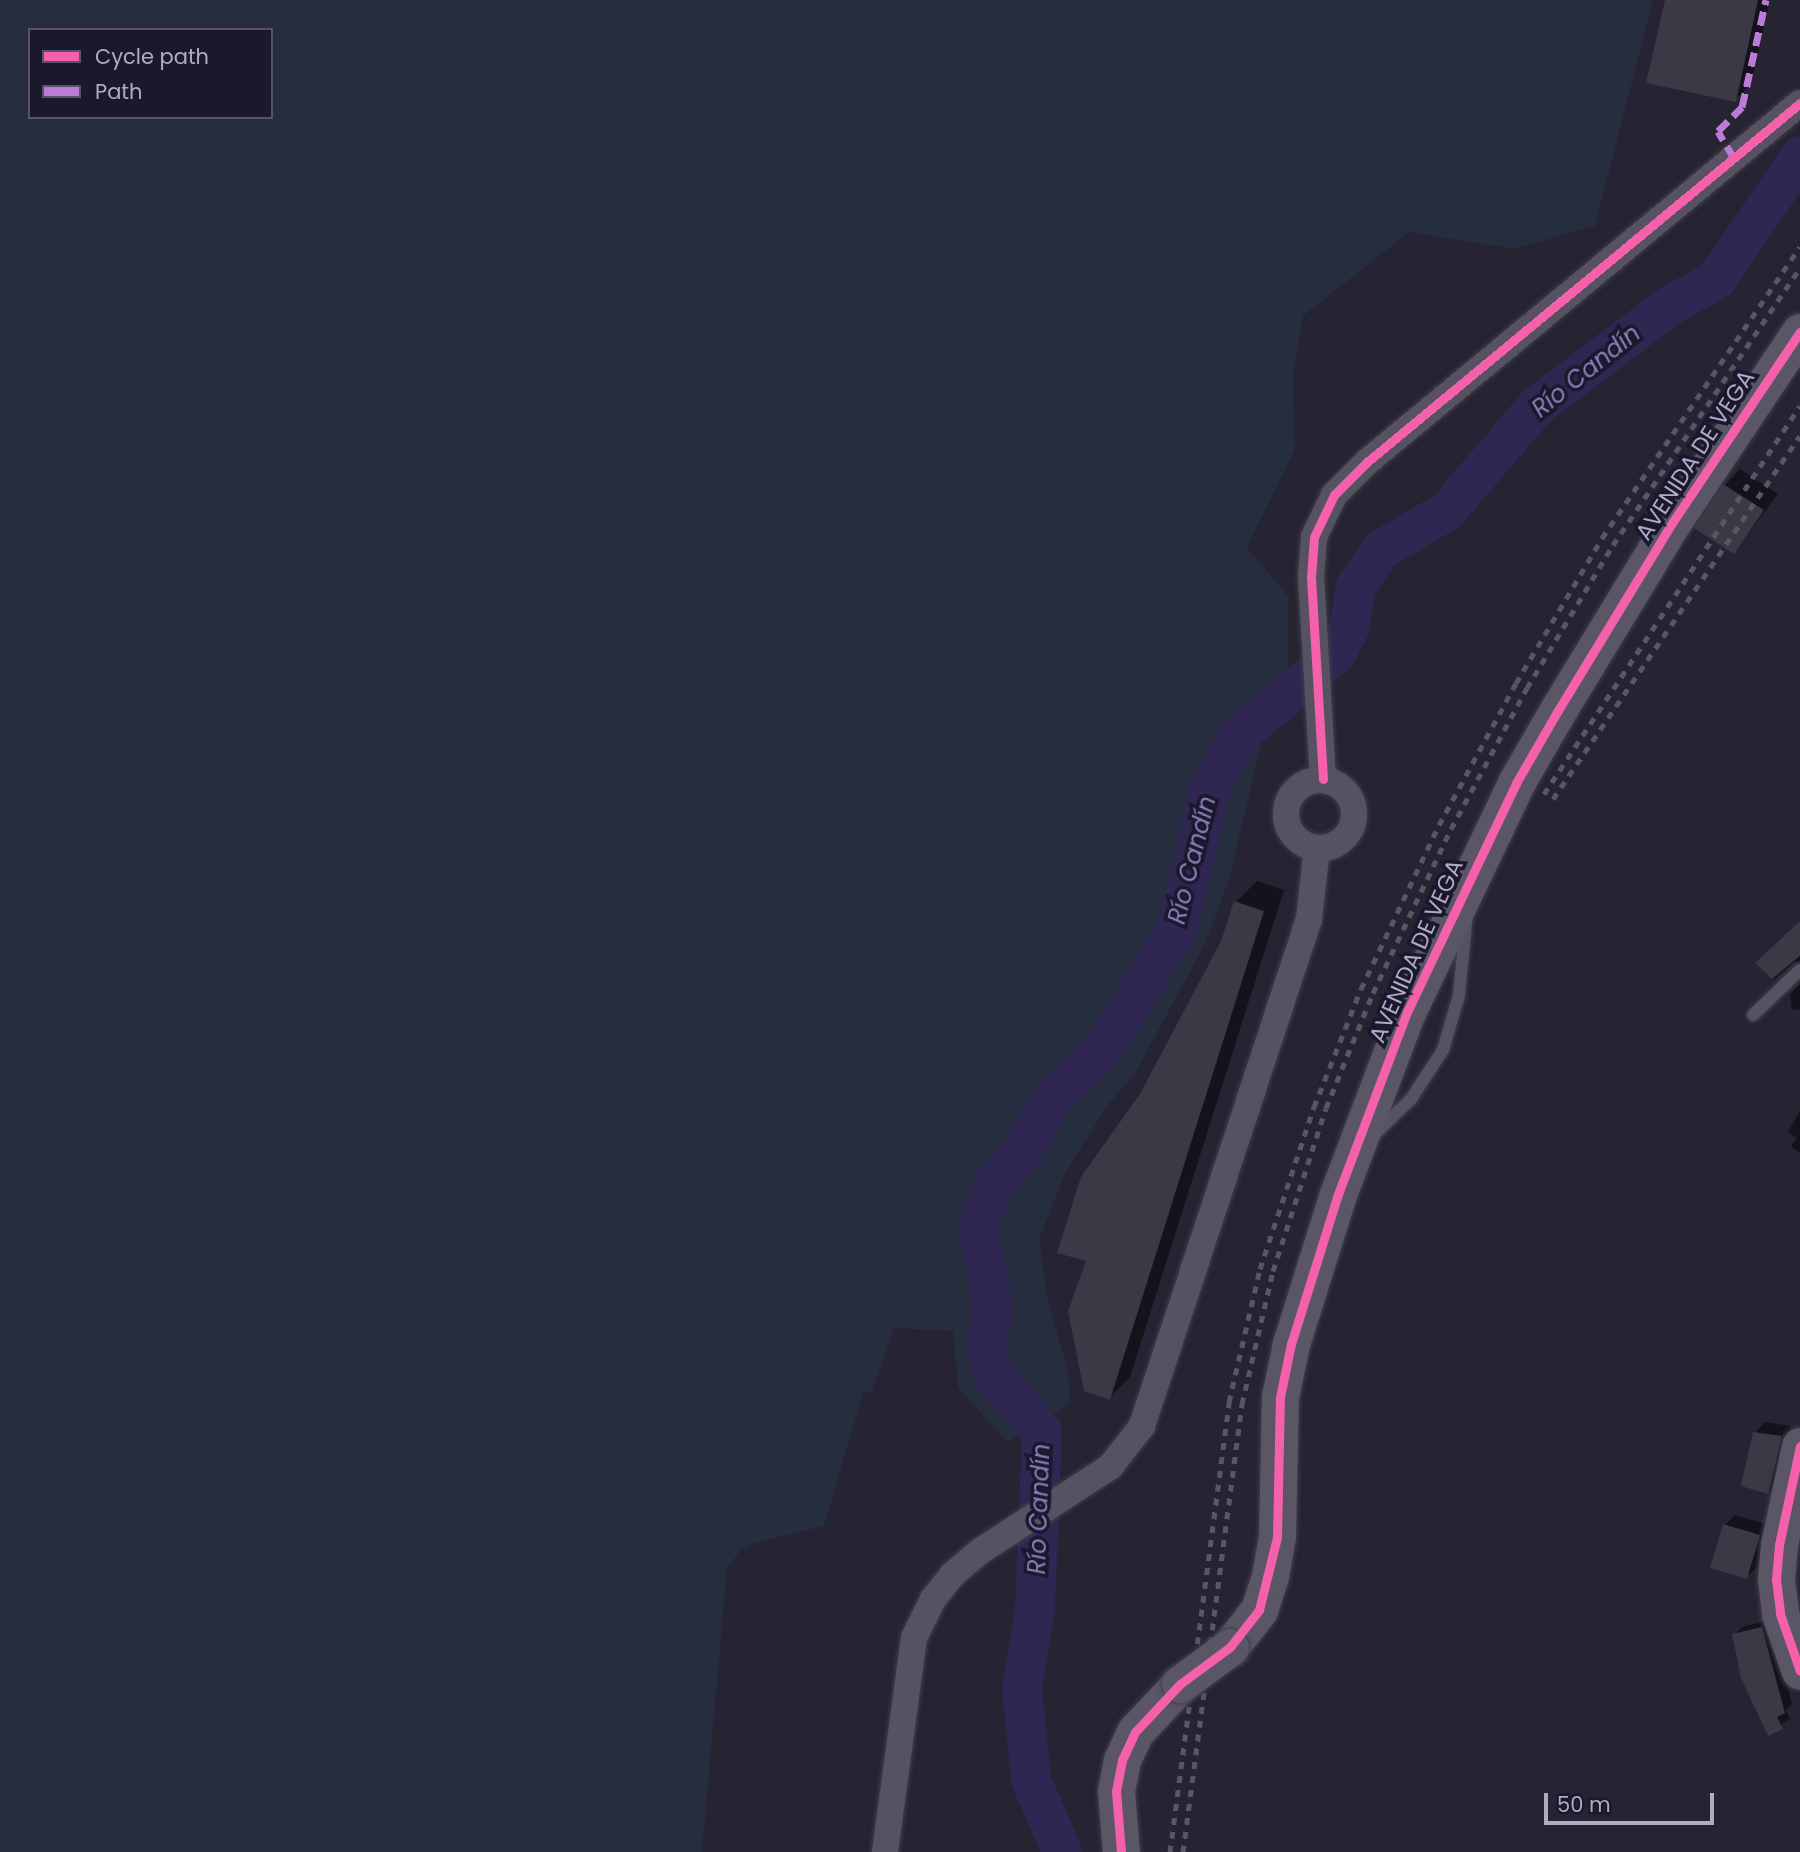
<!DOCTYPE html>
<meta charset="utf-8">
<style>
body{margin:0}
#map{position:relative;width:1800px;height:1852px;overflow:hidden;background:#262332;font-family:Poppins,sans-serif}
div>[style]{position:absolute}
.green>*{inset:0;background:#262d3e}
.shadow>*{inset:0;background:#0007}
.river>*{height:40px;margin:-20px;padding:0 20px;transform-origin:20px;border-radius:20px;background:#302652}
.building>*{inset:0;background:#3c3947}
.roads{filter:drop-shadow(0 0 2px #403e4a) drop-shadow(0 0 2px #403e4a)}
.lane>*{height:12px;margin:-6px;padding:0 6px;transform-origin:6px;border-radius:6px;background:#565261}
.street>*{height:26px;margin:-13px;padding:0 13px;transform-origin:13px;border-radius:13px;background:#565261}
.street>.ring{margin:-13px;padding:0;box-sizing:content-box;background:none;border:26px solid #565261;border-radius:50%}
.secondary>*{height:37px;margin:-18.5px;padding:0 18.5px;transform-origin:18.5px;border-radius:18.5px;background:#5a5665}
.rail>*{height:5px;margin-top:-2.5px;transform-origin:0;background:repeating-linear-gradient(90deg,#5a5664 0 7px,transparent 0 14px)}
.bridges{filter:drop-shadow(0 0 2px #43404f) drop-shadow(0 0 2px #43404f)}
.secondary-bridge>*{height:37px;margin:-18.5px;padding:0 18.5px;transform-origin:18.5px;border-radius:18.5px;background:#5a5665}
.quiet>*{height:7px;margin-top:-3.5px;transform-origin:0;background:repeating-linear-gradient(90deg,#bd7bd9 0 14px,transparent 0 21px)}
.cycleway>*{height:9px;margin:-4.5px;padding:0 4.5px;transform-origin:4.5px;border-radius:4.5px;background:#f560ab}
span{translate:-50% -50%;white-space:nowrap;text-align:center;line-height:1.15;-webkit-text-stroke:7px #1b172c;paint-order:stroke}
.street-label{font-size:23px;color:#b1aac6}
.water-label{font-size:24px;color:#8b7fba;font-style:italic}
.legend{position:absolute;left:28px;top:28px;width:245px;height:91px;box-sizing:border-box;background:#1b172c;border:2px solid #57526a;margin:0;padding:9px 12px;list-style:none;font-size:21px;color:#b1aac6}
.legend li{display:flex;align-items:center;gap:14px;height:35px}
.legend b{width:35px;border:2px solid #57526a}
.scale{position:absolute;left:1544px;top:1793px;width:170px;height:32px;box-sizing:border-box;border:4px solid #b1aac6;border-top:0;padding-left:9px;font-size:21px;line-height:24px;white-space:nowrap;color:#b1aac6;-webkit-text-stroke:5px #1b172c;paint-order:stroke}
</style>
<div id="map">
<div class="green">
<i style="clip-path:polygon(evenodd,0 0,1653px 0,1595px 226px,1513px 249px,1409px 232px,1303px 316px,1293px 376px,1295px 449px,1247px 547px,1288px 596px,1288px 673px,1262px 741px,1229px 880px,1205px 944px,1133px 1077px,1106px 1107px,1065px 1174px,1039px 1239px,1048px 1300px,1068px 1371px,1070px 1403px,1008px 1442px,958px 1388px,953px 1331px,894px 1328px,872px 1392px,863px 1393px,824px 1526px,755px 1543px,741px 1550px,727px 1568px,702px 1852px,0 1852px,0 0,30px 30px,271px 30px,271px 117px,30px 117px,30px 30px)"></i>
</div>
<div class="shadow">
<i style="clip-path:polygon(1667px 0,1770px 0,1751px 84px,1735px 100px)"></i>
<i style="clip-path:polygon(1740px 469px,1778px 494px,1734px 552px,1725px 485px)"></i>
<i style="clip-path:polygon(1257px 881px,1284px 890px,1130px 1377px,1109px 1398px,1223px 941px,1236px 902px)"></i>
<i style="clip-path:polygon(1800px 923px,1800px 962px,1794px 962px,1775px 979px,1758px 963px)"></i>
<i style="clip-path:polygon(1800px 984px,1800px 1009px,1792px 1010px,1790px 994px)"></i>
<i style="clip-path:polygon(1800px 1111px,1800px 1153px,1791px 1146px,1797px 1138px,1788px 1132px)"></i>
<i style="clip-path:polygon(1765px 1422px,1791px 1426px,1778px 1482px,1768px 1492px,1755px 1433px)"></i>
<i style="clip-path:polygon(1735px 1515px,1769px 1525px,1757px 1567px,1746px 1577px,1725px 1525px)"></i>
<i style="clip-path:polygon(1770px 1620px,1792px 1704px,1786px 1710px,1790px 1719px,1769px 1733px,1734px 1635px,1742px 1627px)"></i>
</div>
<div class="river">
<i style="left:1062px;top:1852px;width:78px;rotate:-113.3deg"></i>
<i style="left:1031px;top:1780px;width:90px;rotate:-95.7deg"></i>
<i style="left:1022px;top:1690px;width:84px;rotate:-81.1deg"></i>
<i style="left:1035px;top:1607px;width:176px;rotate:-87.7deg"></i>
<i style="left:1042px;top:1431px;width:76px;rotate:-131.3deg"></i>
<i style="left:992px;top:1374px;width:31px;rotate:-99deg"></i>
<i style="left:987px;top:1343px;width:32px;rotate:-81deg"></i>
<i style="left:992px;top:1311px;width:40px;rotate:-95.7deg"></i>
<i style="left:988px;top:1271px;width:42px;rotate:-103.7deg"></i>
<i style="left:978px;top:1230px;width:46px;rotate:-71.2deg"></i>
<i style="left:993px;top:1186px;width:46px;rotate:-49.4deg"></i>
<i style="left:1023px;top:1151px;width:63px;rotate:-61.4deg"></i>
<i style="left:1053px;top:1096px;width:46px;rotate:-40.6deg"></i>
<i style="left:1088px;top:1066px;width:37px;rotate:-52deg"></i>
<i style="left:1111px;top:1037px;width:129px;rotate:-58.7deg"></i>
<i style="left:1178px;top:927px;width:143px;rotate:-77deg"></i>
<i style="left:1210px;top:788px;width:60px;rotate:-60.9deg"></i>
<i style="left:1239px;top:736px;width:127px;rotate:-40.2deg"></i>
<i style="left:1336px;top:654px;width:28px;rotate:-63deg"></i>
<i style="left:1349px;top:629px;width:44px;rotate:-80.8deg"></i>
<i style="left:1356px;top:586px;width:44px;rotate:-55.2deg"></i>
<i style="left:1381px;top:550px;width:77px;rotate:-30.6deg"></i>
<i style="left:1447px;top:511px;width:138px;rotate:-49.4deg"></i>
<i style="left:1537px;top:406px;width:164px;rotate:-37.1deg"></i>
<i style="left:1668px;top:307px;width:56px;rotate:-29.7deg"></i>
<i style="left:1717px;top:279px;width:148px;rotate:-55.8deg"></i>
</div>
<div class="building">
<i style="clip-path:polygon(1665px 0,1758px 0,1736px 102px,1646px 83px)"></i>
<i style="clip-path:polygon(1723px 484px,1764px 510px,1734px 554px,1694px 528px)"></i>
<i style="clip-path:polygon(1234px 901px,1264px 911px,1110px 1400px,1084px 1391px,1068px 1311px,1086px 1261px,1057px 1253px,1081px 1177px,1140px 1094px,1221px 941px)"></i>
<i style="clip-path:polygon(1800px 921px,1800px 956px,1772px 979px,1755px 963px)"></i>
<i style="clip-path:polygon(1753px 1432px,1782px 1436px,1768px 1494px,1741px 1486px)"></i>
<i style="clip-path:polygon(1723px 1524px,1760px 1535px,1747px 1579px,1710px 1568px)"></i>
<i style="clip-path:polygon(1762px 1627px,1785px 1713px,1777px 1717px,1783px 1729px,1768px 1736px,1741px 1678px,1732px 1634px)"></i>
</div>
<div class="roads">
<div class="lane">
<i style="left:1753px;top:1015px;width:65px;rotate:-43.8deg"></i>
<i style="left:1373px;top:1136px;width:53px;rotate:-44.2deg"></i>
<i style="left:1411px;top:1099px;width:59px;rotate:-56.9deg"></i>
<i style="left:1443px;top:1050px;width:57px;rotate:-73.8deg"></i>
<i style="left:1459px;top:995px;width:82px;rotate:-84.4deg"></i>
</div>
<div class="street">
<i style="left:1323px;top:779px;width:202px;rotate:-93.4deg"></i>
<i style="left:1311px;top:577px;width:40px;rotate:-85.7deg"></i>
<i style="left:1314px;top:537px;width:47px;rotate:-64.5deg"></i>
<i style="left:1334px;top:495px;width:47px;rotate:-45deg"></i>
<i style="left:1367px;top:462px;width:562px;rotate:-39.66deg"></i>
<i class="ring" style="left:1286px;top:780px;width:42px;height:42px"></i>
<i style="left:885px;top:1852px;width:216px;rotate:-82.3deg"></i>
<i style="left:914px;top:1638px;width:43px;rotate:-64deg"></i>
<i style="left:933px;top:1599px;width:32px;rotate:-51deg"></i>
<i style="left:953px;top:1574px;width:38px;rotate:-40deg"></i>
<i style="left:982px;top:1550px;width:153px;rotate:-33deg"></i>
<i style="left:1110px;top:1467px;width:52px;rotate:-52deg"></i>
<i style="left:1142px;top:1426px;width:534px;rotate:-71.77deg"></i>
<i style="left:1309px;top:919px;width:71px;rotate:-83.6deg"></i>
</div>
<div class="secondary">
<i style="left:1800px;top:1446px;width:101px;rotate:102deg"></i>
<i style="left:1779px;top:1545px;width:34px;rotate:95deg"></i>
<i style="left:1776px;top:1579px;width:35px;rotate:83deg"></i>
<i style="left:1780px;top:1614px;width:60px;rotate:70.7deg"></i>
<i style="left:1230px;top:1647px;width:47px;rotate:-51.9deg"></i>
<i style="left:1259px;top:1610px;width:36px;rotate:-72deg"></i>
<i style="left:1270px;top:1576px;width:40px;rotate:-80deg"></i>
<i style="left:1277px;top:1537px;width:140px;rotate:-88.8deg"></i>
<i style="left:1280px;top:1397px;width:54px;rotate:-78.3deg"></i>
<i style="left:1291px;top:1344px;width:154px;rotate:-72.6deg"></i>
<i style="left:1337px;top:1197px;width:198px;rotate:-69.3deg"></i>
<i style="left:1407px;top:1012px;width:254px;rotate:-64.5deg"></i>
<i style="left:1516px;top:783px;width:82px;rotate:-60deg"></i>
<i style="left:1557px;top:712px;width:221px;rotate:-58.7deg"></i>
<i style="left:1672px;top:523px;width:230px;rotate:-56.2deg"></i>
<i style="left:1121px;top:1852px;width:61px;rotate:-94.7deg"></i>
<i style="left:1116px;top:1791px;width:32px;rotate:-79deg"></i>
<i style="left:1122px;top:1760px;width:31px;rotate:-65deg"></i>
<i style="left:1135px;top:1732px;width:66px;rotate:-46.8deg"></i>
</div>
</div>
<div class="rail">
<i style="left:1544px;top:794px;width:465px;rotate:-56.6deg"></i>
<i style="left:1553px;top:799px;width:439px;rotate:-55.8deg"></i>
<i style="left:1170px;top:1852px;width:454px;rotate:-82.5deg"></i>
<i style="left:1229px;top:1402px;width:137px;rotate:-76.9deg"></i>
<i style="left:1260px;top:1269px;width:171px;rotate:-71.6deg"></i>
<i style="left:1314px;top:1107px;width:127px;rotate:-68.3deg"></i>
<i style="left:1361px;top:989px;width:182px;rotate:-64.6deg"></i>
<i style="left:1439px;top:825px;width:162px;rotate:-61.5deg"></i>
<i style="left:1516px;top:683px;width:169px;rotate:-59.3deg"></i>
<i style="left:1602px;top:538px;width:352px;rotate:-55.8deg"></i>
<i style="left:1183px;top:1852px;width:452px;rotate:-82.5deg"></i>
<i style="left:1242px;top:1404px;width:137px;rotate:-76.9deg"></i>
<i style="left:1273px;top:1271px;width:171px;rotate:-72deg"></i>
<i style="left:1326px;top:1108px;width:124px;rotate:-67.8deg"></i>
<i style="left:1373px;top:993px;width:182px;rotate:-64.6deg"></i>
<i style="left:1451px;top:829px;width:160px;rotate:-61.7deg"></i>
<i style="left:1527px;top:688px;width:167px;rotate:-59deg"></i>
<i style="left:1613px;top:545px;width:334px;rotate:-56deg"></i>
</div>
<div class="bridges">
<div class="secondary-bridge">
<i style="left:1180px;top:1684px;width:62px;rotate:-36.5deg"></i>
</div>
</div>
<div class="quiet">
<i style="left:1734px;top:158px;width:31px;rotate:-121deg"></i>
<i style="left:1718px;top:131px;width:34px;rotate:-45deg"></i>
<i style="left:1742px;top:107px;width:110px;rotate:-77.4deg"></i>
</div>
<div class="cycleway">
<i style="left:1323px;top:779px;width:202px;rotate:-93.4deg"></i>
<i style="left:1311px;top:577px;width:40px;rotate:-85.7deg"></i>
<i style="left:1314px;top:537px;width:47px;rotate:-64.5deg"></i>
<i style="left:1334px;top:495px;width:47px;rotate:-45deg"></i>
<i style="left:1367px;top:462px;width:562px;rotate:-39.66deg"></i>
<i style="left:1800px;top:1446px;width:101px;rotate:102deg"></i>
<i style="left:1779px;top:1545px;width:34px;rotate:95deg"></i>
<i style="left:1776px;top:1579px;width:35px;rotate:83deg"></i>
<i style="left:1780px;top:1614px;width:60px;rotate:70.7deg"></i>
<i style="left:1121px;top:1852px;width:61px;rotate:-94.7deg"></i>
<i style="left:1116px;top:1791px;width:32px;rotate:-79deg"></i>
<i style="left:1122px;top:1760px;width:31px;rotate:-65deg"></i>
<i style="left:1135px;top:1732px;width:66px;rotate:-46.8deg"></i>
<i style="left:1180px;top:1684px;width:62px;rotate:-36.5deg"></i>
<i style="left:1230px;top:1647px;width:47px;rotate:-51.9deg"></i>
<i style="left:1259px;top:1610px;width:75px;rotate:-76.1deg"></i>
<i style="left:1277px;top:1537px;width:140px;rotate:-88.8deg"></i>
<i style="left:1280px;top:1397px;width:54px;rotate:-78.3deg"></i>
<i style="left:1291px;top:1344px;width:154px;rotate:-72.6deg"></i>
<i style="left:1337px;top:1197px;width:198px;rotate:-69.3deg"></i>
<i style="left:1407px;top:1012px;width:254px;rotate:-64.5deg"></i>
<i style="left:1516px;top:783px;width:82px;rotate:-60deg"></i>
<i style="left:1557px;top:712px;width:221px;rotate:-58.7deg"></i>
<i style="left:1672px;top:523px;width:230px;rotate:-56.2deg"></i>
</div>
<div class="street-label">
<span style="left:1695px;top:455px;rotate:-57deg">AVENIDA DE VEGA</span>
<span style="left:1416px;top:951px;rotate:-66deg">AVENIDA DE VEGA</span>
</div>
<div class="water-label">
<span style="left:1586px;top:371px;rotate:-39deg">Río Candín</span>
<span style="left:1192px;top:860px;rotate:-76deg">Río Candín</span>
<span style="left:1039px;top:1509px;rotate:-88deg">Río Candín</span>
</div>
<ul class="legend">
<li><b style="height:9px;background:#f560ab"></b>Cycle path</li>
<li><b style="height:9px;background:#bd7bd9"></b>Path</li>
</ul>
<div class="scale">50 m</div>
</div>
